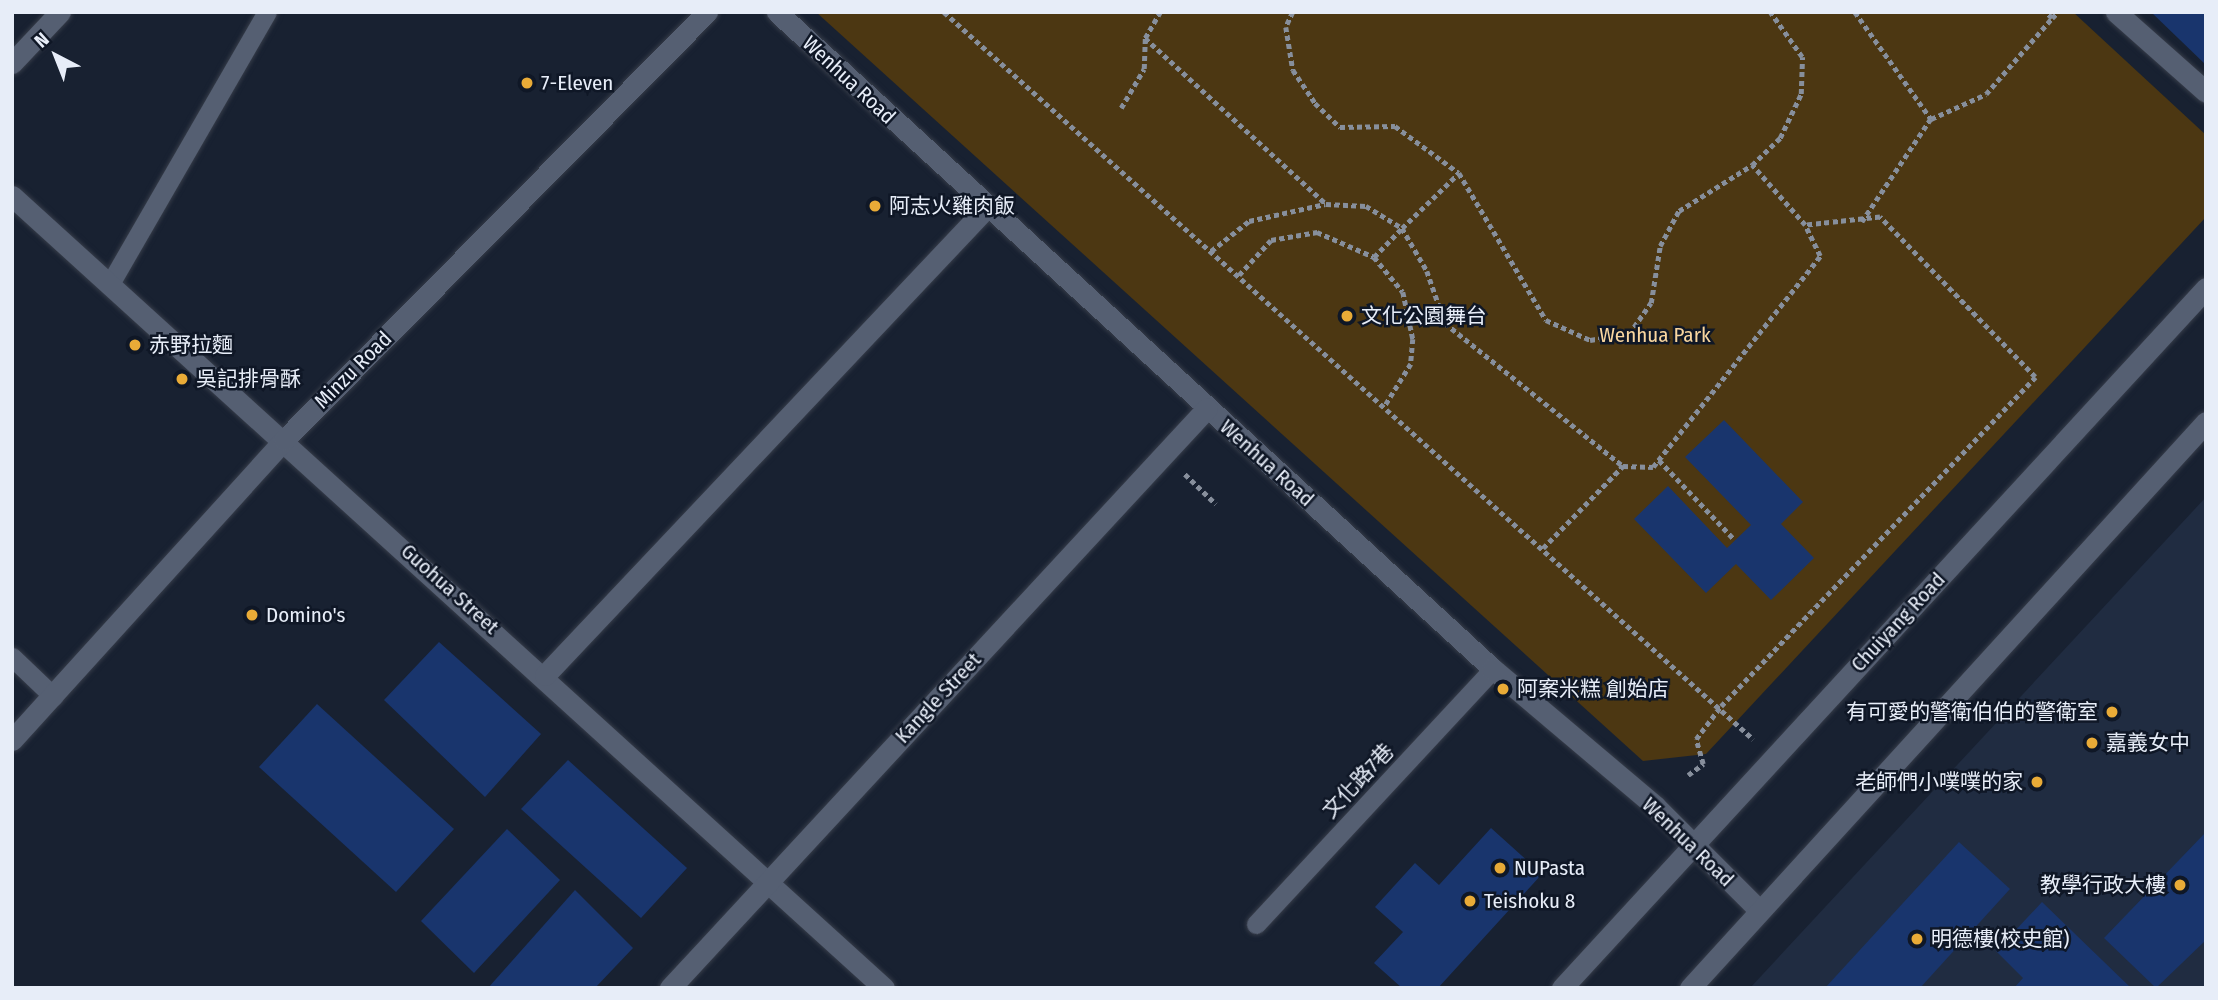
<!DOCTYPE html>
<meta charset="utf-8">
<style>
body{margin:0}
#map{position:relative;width:2218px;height:1000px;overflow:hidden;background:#182131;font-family:"Fira Sans Condensed","Noto Sans TC",sans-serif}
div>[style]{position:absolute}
.built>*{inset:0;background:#202c41}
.green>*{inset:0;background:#4c3712}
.building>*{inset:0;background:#19356d}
.path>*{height:4.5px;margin-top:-2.25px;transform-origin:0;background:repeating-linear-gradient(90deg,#878f9c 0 5px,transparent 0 8.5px)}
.roads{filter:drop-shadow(0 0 2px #363c49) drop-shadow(0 0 2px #363c49)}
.lane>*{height:19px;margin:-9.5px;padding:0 9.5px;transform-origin:9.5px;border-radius:9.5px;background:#555f72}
.street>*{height:21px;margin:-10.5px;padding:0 10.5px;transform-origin:10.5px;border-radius:10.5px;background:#555f72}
.secondary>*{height:21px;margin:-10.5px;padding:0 10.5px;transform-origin:10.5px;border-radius:10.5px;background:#555f72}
.dots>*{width:19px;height:19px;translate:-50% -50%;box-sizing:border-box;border:4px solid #0f1726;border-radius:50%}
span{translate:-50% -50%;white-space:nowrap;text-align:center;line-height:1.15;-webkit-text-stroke:5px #0f1726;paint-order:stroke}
.street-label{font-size:21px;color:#e7edf8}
.poi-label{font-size:21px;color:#e7edf8}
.left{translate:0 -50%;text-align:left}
.right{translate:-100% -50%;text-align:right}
.park-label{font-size:21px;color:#f9d69f}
.frame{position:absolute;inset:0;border:14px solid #e7edf8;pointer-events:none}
.north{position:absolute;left:21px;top:21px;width:70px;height:70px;-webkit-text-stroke:5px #0f1726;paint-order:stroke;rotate:318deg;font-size:19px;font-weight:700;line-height:28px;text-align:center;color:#e7edf8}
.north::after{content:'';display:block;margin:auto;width:24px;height:32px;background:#e7edf8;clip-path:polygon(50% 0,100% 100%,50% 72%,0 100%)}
</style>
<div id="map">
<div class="built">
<i style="clip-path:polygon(2206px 497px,2206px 988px,1750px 988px)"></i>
</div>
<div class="green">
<i style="clip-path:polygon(816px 12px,2073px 12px,2206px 135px,2206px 217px,1706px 754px,1643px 761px)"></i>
</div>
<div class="building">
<i style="clip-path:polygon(2151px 12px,2206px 12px,2206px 65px)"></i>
<i style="clip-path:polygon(1724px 420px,1803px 502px,1781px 524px,1814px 558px,1771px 600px,1736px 564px,1706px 593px,1634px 519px,1668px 486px,1727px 548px,1751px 525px,1685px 457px)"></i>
<i style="clip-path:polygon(439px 642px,541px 734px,485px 797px,384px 700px)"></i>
<i style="clip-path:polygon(317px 704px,454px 829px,396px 892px,259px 767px)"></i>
<i style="clip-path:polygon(568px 760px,687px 868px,641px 918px,521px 809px)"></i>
<i style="clip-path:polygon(1491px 828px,1542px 874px,1438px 988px,1402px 988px,1374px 963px,1403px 932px,1375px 907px,1415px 863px,1439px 885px)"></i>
<i style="clip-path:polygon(507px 829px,560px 880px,474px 973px,421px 921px)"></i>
<i style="clip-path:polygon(2206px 832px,2206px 940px,2156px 988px,2104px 938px)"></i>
<i style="clip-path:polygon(1959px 842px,2010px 889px,1920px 988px,1825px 988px)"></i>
<i style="clip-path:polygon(575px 890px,633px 948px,595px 988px,488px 988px)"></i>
<i style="clip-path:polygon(2042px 902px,2131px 988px,2014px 988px,2023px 978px,1996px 951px)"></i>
</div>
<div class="path">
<i style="left:944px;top:12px;width:1088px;rotate:41.94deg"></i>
<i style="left:1293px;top:12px;width:17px;rotate:115deg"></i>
<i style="left:1286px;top:27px;width:44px;rotate:80.8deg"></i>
<i style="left:1293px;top:70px;width:40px;rotate:56deg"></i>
<i style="left:1315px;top:103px;width:35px;rotate:44deg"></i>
<i style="left:1340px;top:127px;width:55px;rotate:-1deg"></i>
<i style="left:1395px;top:126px;width:79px;rotate:36.3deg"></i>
<i style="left:1459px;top:173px;width:171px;rotate:59.4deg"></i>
<i style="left:1546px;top:320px;width:48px;rotate:24.4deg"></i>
<i style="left:1590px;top:340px;width:39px;rotate:-9deg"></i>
<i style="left:1629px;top:334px;width:38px;rotate:-55deg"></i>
<i style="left:1651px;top:303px;width:58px;rotate:-81deg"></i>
<i style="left:1660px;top:246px;width:40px;rotate:-62deg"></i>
<i style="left:1679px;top:211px;width:86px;rotate:-32.2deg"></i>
<i style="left:1752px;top:165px;width:39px;rotate:-44deg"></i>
<i style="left:1780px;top:138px;width:49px;rotate:-64.5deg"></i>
<i style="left:1801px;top:94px;width:37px;rotate:-88deg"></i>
<i style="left:1802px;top:57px;width:55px;rotate:-125.4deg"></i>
<i style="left:1855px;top:12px;width:131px;rotate:54.6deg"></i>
<i style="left:1931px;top:119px;width:124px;rotate:123.8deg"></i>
<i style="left:2052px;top:18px;width:8px;rotate:-45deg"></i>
<i style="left:1145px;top:38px;width:246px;rotate:42.5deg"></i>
<i style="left:1326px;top:204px;width:40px;rotate:2.9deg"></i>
<i style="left:1366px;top:206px;width:42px;rotate:31.4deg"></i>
<i style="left:1402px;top:228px;width:79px;rotate:-44deg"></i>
<i style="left:1121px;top:108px;width:45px;rotate:-59.5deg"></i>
<i style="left:1144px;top:69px;width:31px;rotate:-88deg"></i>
<i style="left:1145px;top:38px;width:30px;rotate:-60deg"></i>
<i style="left:1931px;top:119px;width:60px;rotate:-24.4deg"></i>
<i style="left:1986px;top:94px;width:101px;rotate:-49deg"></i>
<i style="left:2052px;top:18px;width:9px;rotate:-139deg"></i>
<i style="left:1211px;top:251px;width:48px;rotate:-38.3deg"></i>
<i style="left:1249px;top:221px;width:78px;rotate:-12.6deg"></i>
<i style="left:1374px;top:257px;width:45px;rotate:50.4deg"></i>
<i style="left:1403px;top:292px;width:48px;rotate:78deg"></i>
<i style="left:1413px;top:339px;width:25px;rotate:95deg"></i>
<i style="left:1411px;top:364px;width:49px;rotate:121.8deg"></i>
<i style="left:1239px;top:275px;width:47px;rotate:-47.6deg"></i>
<i style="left:1271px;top:240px;width:47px;rotate:-9.9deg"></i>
<i style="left:1317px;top:232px;width:62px;rotate:23.7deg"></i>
<i style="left:1374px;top:257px;width:40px;rotate:-46deg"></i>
<i style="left:1402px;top:228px;width:50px;rotate:59.8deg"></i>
<i style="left:1427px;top:271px;width:55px;rotate:70.9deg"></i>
<i style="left:1445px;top:323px;width:228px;rotate:38.8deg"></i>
<i style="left:1623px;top:466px;width:30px;rotate:2deg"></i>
<i style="left:1653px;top:467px;width:269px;rotate:-51.6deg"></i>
<i style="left:1820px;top:256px;width:34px;rotate:-116deg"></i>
<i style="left:1805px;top:225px;width:80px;rotate:-131.5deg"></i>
<i style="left:1659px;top:460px;width:110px;rotate:46.5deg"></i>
<i style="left:1185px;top:474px;width:43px;rotate:44.1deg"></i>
<i style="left:1543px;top:548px;width:115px;rotate:-45.7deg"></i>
<i style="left:1688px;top:775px;width:19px;rotate:-36deg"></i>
<i style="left:1703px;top:764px;width:26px;rotate:-106deg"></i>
<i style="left:1696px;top:739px;width:41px;rotate:-52.9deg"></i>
<i style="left:1721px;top:706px;width:455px;rotate:-46.3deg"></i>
<i style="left:2035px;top:377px;width:223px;rotate:-134.1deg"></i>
<i style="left:1880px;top:217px;width:74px;rotate:173.8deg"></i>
</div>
<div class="roads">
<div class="lane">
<i style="left:111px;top:282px;width:312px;rotate:-60deg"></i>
<i style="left:12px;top:657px;width:57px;rotate:43.6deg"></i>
<i style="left:1256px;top:924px;width:348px;rotate:-47.1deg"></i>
</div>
<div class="street">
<i style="left:777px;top:12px;width:972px;rotate:42.54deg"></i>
<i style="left:1493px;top:669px;width:212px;rotate:40.2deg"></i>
<i style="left:1655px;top:806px;width:148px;rotate:45deg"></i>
<i style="left:2116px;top:12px;width:120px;rotate:41.6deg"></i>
<i style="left:12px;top:63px;width:70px;rotate:-46.7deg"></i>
<i style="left:12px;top:196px;width:1178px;rotate:42.25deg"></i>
<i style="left:545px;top:675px;width:641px;rotate:-46.64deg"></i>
<i style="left:670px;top:988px;width:790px;rotate:-47.2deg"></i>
</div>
<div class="secondary">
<i style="left:12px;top:740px;width:405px;rotate:-47.8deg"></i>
<i style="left:284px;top:440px;width:602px;rotate:-45.34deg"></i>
<i style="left:1562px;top:988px;width:951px;rotate:-47.39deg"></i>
<i style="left:1690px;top:988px;width:766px;rotate:-47.65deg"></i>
</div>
</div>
<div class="dots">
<i style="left:527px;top:83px;background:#e9ab37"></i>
<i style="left:875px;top:206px;background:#e9ab37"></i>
<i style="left:1347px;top:316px;background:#e9ab37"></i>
<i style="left:135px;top:345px;background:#e9ab37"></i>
<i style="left:182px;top:379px;background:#e9ab37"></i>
<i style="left:252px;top:615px;background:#e9ab37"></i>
<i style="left:1503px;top:689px;background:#e9ab37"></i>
<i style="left:2112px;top:712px;background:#e9ab37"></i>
<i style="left:2092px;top:743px;background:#e9ab37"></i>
<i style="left:2037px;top:782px;background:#e9ab37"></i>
<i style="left:1500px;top:868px;background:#e9ab37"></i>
<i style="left:2180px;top:885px;background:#e9ab37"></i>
<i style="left:1470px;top:901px;background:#e9ab37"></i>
<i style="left:1917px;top:939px;background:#e9ab37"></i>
</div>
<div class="street-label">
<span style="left:849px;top:80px;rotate:43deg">Wenhua Road</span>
<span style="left:353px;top:370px;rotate:-45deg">Minzu Road</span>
<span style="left:1267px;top:463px;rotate:42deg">Wenhua Road</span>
<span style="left:450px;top:589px;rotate:42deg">Guohua Street</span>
<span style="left:1898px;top:622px;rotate:-47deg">Chuiyang Road</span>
<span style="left:938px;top:698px;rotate:-47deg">Kangle Street</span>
<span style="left:1358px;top:781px;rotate:-47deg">文化路7巷</span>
<span style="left:1688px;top:842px;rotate:44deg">Wenhua Road</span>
</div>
<div class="poi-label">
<span class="left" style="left:541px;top:83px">7-Eleven</span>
<span class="left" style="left:889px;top:206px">阿志火雞肉飯</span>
<span class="left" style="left:1361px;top:316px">文化公園舞台</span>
<span class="left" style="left:149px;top:345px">赤野拉麵</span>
<span class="left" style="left:196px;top:379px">吳記排骨酥</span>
<span class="left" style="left:266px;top:615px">Domino's</span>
<span class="left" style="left:1517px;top:689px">阿案米糕 創始店</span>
<span class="right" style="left:2098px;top:712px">有可愛的警衛伯伯的警衛室</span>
<span class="left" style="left:2106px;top:743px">嘉義女中</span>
<span class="right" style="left:2023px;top:782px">老師們小噗噗的家</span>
<span class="left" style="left:1514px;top:868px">NUPasta</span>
<span class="right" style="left:2166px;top:885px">教學行政大樓</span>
<span class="left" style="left:1484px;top:901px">Teishoku 8</span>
<span class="left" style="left:1931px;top:939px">明德樓(校史館)</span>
</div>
<div class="park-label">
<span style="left:1655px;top:335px">Wenhua Park</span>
</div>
<div class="frame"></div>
<div class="north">N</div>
</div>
